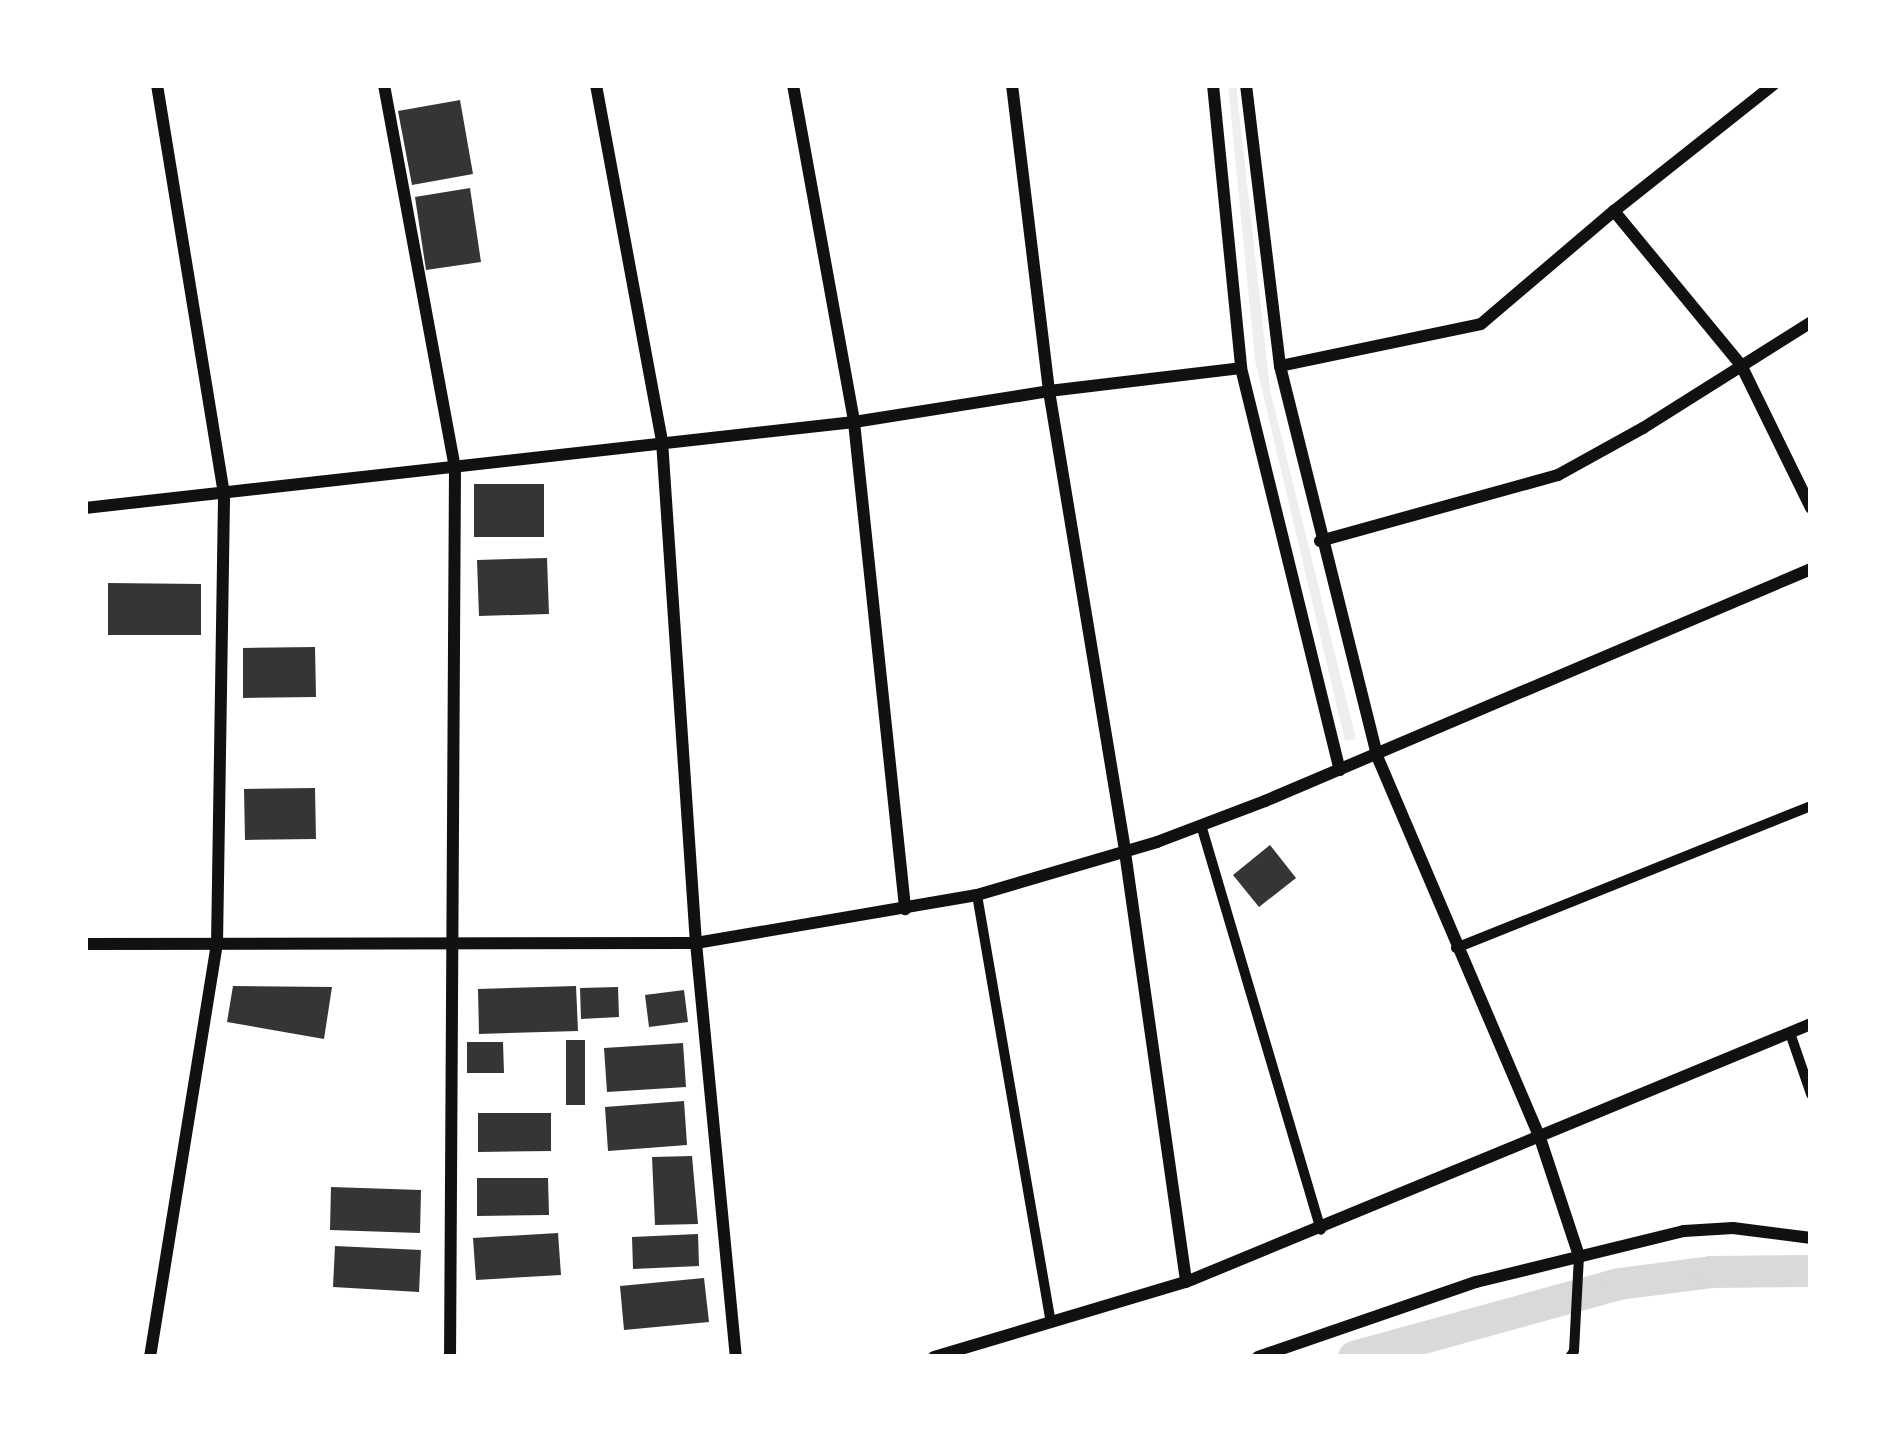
<!DOCTYPE html>
<style>
body{margin:0}
#map{position:relative;width:1896px;height:1442px;overflow:hidden;background:#fff;font-family:Karla,sans-serif}
div>[style]{position:absolute}
.green>*{inset:0;background:#eee}
.river>*{height:32px;margin:-16px;padding:0 16px;transform-origin:16px;border-radius:16px;background:#d9d9d9}
.building>*{inset:0;background:#353535}
.minor>*{height:10px;margin:-5px;padding:0 5px;transform-origin:5px;border-radius:5px;background:#111}
.tertiary>*{height:12px;margin:-6px;padding:0 6px;transform-origin:6px;border-radius:6px;background:#111}
span{translate:-50% -50%;white-space:nowrap;text-align:center;line-height:1.15;-webkit-text-stroke:8px #fff;paint-order:stroke}
.frame{position:absolute;inset:0;border:88px solid #fff;pointer-events:none}
</style>
<div id="map">
<div class="green">
<i style="clip-path:polygon(1228px 85px,1236px 85px,1270px 390px,1356px 739px,1345px 741px,1255px 360px)"></i>
</div>
<div class="river">
<i style="left:1354px;top:1357px;width:275px;rotate:-15.4deg"></i>
<i style="left:1619px;top:1284px;width:93px;rotate:-7.4deg"></i>
<i style="left:1711px;top:1272px;width:100px;rotate:-0.6deg"></i>
</div>
<div class="building">
<i style="clip-path:polygon(460px 100px,473px 174px,412px 185px,398px 111px)"></i>
<i style="clip-path:polygon(470px 188px,481px 262px,426px 270px,415px 197px)"></i>
<i style="clip-path:polygon(474px 484px,544px 484px,544px 537px,474px 537px)"></i>
<i style="clip-path:polygon(547px 558px,549px 614px,479px 616px,477px 560px)"></i>
<i style="clip-path:polygon(108px 583px,201px 584px,201px 635px,108px 635px)"></i>
<i style="clip-path:polygon(315px 647px,316px 697px,243px 698px,243px 648px)"></i>
<i style="clip-path:polygon(315px 788px,316px 839px,245px 840px,244px 789px)"></i>
<i style="clip-path:polygon(1270px 845px,1296px 878px,1259px 907px,1233px 875px)"></i>
<i style="clip-path:polygon(233px 986px,332px 987px,324px 1039px,227px 1022px)"></i>
<i style="clip-path:polygon(576px 986px,578px 1031px,479px 1034px,478px 989px)"></i>
<i style="clip-path:polygon(618px 987px,619px 1017px,581px 1019px,580px 988px)"></i>
<i style="clip-path:polygon(684px 990px,688px 1022px,649px 1027px,645px 995px)"></i>
<i style="clip-path:polygon(566px 1040px,585px 1040px,585px 1105px,566px 1105px)"></i>
<i style="clip-path:polygon(467px 1042px,503px 1042px,504px 1073px,467px 1073px)"></i>
<i style="clip-path:polygon(683px 1043px,686px 1087px,607px 1092px,604px 1048px)"></i>
<i style="clip-path:polygon(684px 1101px,687px 1145px,608px 1151px,605px 1107px)"></i>
<i style="clip-path:polygon(478px 1113px,551px 1113px,551px 1151px,478px 1152px)"></i>
<i style="clip-path:polygon(692px 1156px,698px 1224px,655px 1225px,652px 1157px)"></i>
<i style="clip-path:polygon(477px 1178px,548px 1178px,549px 1215px,477px 1216px)"></i>
<i style="clip-path:polygon(331px 1187px,421px 1190px,420px 1233px,330px 1230px)"></i>
<i style="clip-path:polygon(558px 1233px,561px 1275px,476px 1280px,473px 1238px)"></i>
<i style="clip-path:polygon(698px 1234px,699px 1266px,633px 1269px,632px 1237px)"></i>
<i style="clip-path:polygon(335px 1246px,421px 1250px,419px 1292px,333px 1287px)"></i>
<i style="clip-path:polygon(704px 1278px,709px 1322px,624px 1330px,620px 1286px)"></i>
</div>
<div class="minor">
<i style="left:1201px;top:825px;width:422px;rotate:73.5deg"></i>
<i style="left:977px;top:895px;width:434px;rotate:80.2deg"></i>
<i style="left:1456px;top:948px;width:382px;rotate:-21.8deg"></i>
<i style="left:1790px;top:1033px;width:65px;rotate:71deg"></i>
<i style="left:1570px;top:1357px;width:7px;rotate:-56deg"></i>
<i style="left:1574px;top:1351px;width:95px;rotate:-87deg"></i>
</div>
<div class="tertiary">
<i style="left:384px;top:85px;width:389px;rotate:79.5deg"></i>
<i style="left:455px;top:467px;width:890px;rotate:90.32deg"></i>
<i style="left:596px;top:85px;width:362px;rotate:79.5deg"></i>
<i style="left:662px;top:441px;width:503px;rotate:86.13deg"></i>
<i style="left:696px;top:943px;width:416px;rotate:84.5deg"></i>
<i style="left:793px;top:85px;width:342px;rotate:79.7deg"></i>
<i style="left:854px;top:422px;width:490px;rotate:84deg"></i>
<i style="left:1012px;top:85px;width:308px;rotate:83.1deg"></i>
<i style="left:1049px;top:391px;width:467px;rotate:80.6deg"></i>
<i style="left:1125px;top:852px;width:434px;rotate:81.9deg"></i>
<i style="left:1213px;top:85px;width:284px;rotate:84.3deg"></i>
<i style="left:1241px;top:368px;width:414px;rotate:76.2deg"></i>
<i style="left:1246px;top:85px;width:283px;rotate:83.1deg"></i>
<i style="left:1280px;top:366px;width:402px;rotate:76deg"></i>
<i style="left:1377px;top:756px;width:415px;rotate:66.9deg"></i>
<i style="left:1540px;top:1138px;width:124px;rotate:71.7deg"></i>
<i style="left:1614px;top:211px;width:200px;rotate:50.5deg"></i>
<i style="left:1741px;top:365px;width:159px;rotate:63.9deg"></i>
<i style="left:1280px;top:366px;width:205px;rotate:-11.8deg"></i>
<i style="left:1481px;top:324px;width:175px;rotate:-40.4deg"></i>
<i style="left:1614px;top:211px;width:203px;rotate:-38.4deg"></i>
<i style="left:85px;top:508px;width:774px;rotate:-6.38deg"></i>
<i style="left:854px;top:422px;width:197px;rotate:-9deg"></i>
<i style="left:1049px;top:391px;width:193px;rotate:-6.8deg"></i>
<i style="left:1320px;top:541px;width:247px;rotate:-15.5deg"></i>
<i style="left:1558px;top:475px;width:97px;rotate:-28.9deg"></i>
<i style="left:1643px;top:428px;width:199px;rotate:-32.2deg"></i>
<i style="left:85px;top:944px;width:611px;rotate:-0.09deg"></i>
<i style="left:696px;top:943px;width:285px;rotate:-9.7deg"></i>
<i style="left:977px;top:895px;width:188px;rotate:-16.4deg"></i>
<i style="left:1157px;top:842px;width:116px;rotate:-20.8deg"></i>
<i style="left:1265px;top:801px;width:593px;rotate:-23.02deg"></i>
<i style="left:150px;top:1357px;width:417px;rotate:-80.8deg"></i>
<i style="left:217px;top:945px;width:451px;rotate:-89.1deg"></i>
<i style="left:224px;top:494px;width:414px;rotate:-99.3deg"></i>
<i style="left:934px;top:1357px;width:263px;rotate:-16.6deg"></i>
<i style="left:1186px;top:1282px;width:676px;rotate:-22.43deg"></i>
<i style="left:1258px;top:1357px;width:231px;rotate:-19deg"></i>
<i style="left:1476px;top:1282px;width:214px;rotate:-13.8deg"></i>
<i style="left:1684px;top:1231px;width:49px;rotate:-3.5deg"></i>
<i style="left:1733px;top:1228px;width:79px;rotate:7.3deg"></i>
</div>
<div class="frame"></div>
</div>
